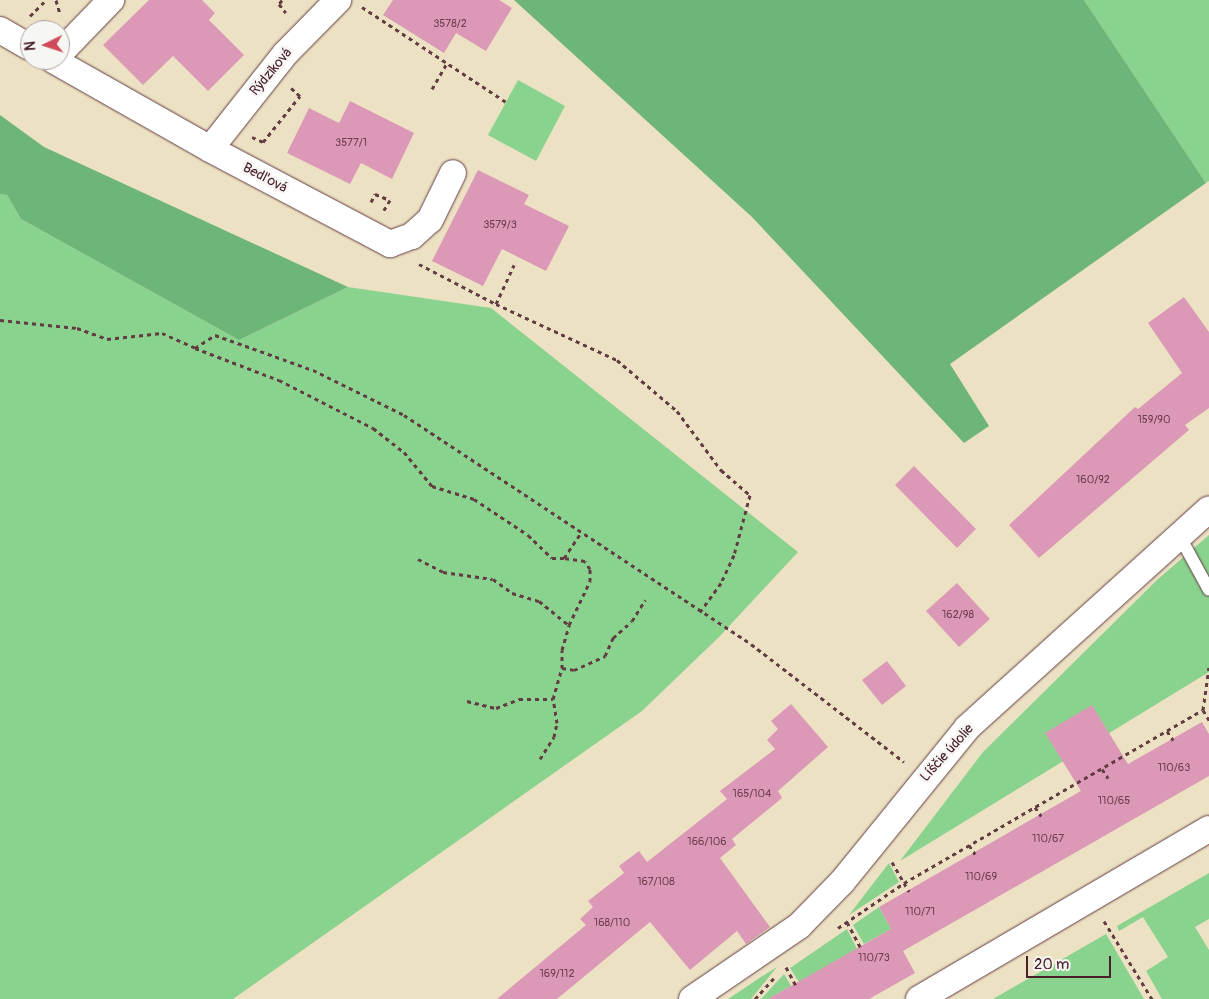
<!DOCTYPE html>
<meta charset="utf-8">
<style>
body{margin:0}
#map{position:relative;width:1209px;height:999px;overflow:hidden;background:#ede1c3;font-family:Pangolin,sans-serif}
div>[style]{position:absolute}
.green>*{inset:0;background:#89d38f}
.forest>*{inset:0;background:#6eb57a}
.building>*{inset:0;background:#dc99b7}
.path>*{height:3px;margin-top:-1.5px;transform-origin:0;background:repeating-linear-gradient(90deg,#623c42 0 4px,transparent 0 8px)}
.roads{filter:drop-shadow(0 0 1px #623c42) drop-shadow(0 0 1px #623c42)}
.service>*{height:12px;margin:-6px;padding:0 6px;transform-origin:6px;border-radius:6px;background:#fff}
.minor>*{height:26px;margin:-13px;padding:0 13px;transform-origin:13px;border-radius:13px;background:#fff}
span{translate:-50% -50%;white-space:nowrap;text-align:center;line-height:1.15;-webkit-text-stroke:5px #f6f6f2;paint-order:stroke}
.number-label{font-size:11px;color:#6e3e4e}
.number-label span{-webkit-text-stroke-width:0}
.street-label{font-size:14px;color:#4a1f2b}
.north{position:absolute;left:20px;top:20px;width:50px;height:50px;box-sizing:border-box;background:#f6f6f2;border:1px solid #b1a0a2;border-radius:50%;rotate:266deg;font-size:14px;font-weight:700;line-height:20px;text-align:center;color:#4a1f2b}
.north::after{content:'';display:block;margin:auto;width:18px;height:22px;background:#d1495b;clip-path:polygon(50% 0,100% 100%,50% 72%,0 100%)}
.scale{position:absolute;left:1026px;top:956px;width:85px;height:22px;box-sizing:border-box;border:2px solid #4a1f2b;border-top:0;padding-left:6px;font-size:15px;line-height:18px;white-space:nowrap;color:#4a1f2b;-webkit-text-stroke:4px #f6f6f2;paint-order:stroke}
</style>
<div id="map">
<div class="green">
<i style="clip-path:polygon(1084px 0,1209px 0,1209px 181px,1206px 183px)"></i>
<i style="clip-path:polygon(518px 80px,565px 106px,536px 161px,488px 135px)"></i>
<i style="clip-path:polygon(0 194px,7px 195px,21px 219px,239px 340px,348px 287px,491px 308px,798px 552px,719px 637px,642px 711px,233px 999px,0 999px)"></i>
<i style="clip-path:polygon(1209px 535px,1209px 672px,900px 861px,983px 752px,1157px 580px)"></i>
<i style="clip-path:polygon(889px 863px,899px 882px,849px 915px)"></i>
<i style="clip-path:polygon(1209px 873px,1209px 919px,1195px 927px,1209px 950px,1209px 999px,1162px 999px,1146px 971px,1168px 957px,1143px 917px,1119px 931px,1117px 926px)"></i>
<i style="clip-path:polygon(879px 907px,891px 929px,864px 944px,853px 925px)"></i>
<i style="clip-path:polygon(847px 929px,857px 949px,799px 982px,790px 968px)"></i>
<i style="clip-path:polygon(1106px 934px,1144px 999px,993px 999px)"></i>
<i style="clip-path:polygon(777px 967px,751px 999px,728px 999px,761px 977px)"></i>
<i style="clip-path:polygon(784px 974px,791px 986px,768px 999px,761px 999px)"></i>
</div>
<div class="forest">
<i style="clip-path:polygon(514px 0,1084px 0,1206px 183px,950px 364px,989px 426px,964px 443px,752px 217px)"></i>
<i style="clip-path:polygon(0 115px,44px 147px,348px 287px,239px 340px,21px 219px,7px 195px,0 194px)"></i>
</div>
<div class="building">
<i style="clip-path:polygon(149px 0,202px 0,215px 13px,209px 20px,244px 55px,208px 91px,173px 56px,143px 85px,103px 45px)"></i>
<i style="clip-path:polygon(393px 0,499px 0,512px 8px,486px 51px,456px 33px,444px 53px,383px 15px)"></i>
<i style="clip-path:polygon(350px 101px,414px 133px,392px 179px,361px 163px,350px 184px,287px 153px,309px 108px,339px 123px)"></i>
<i style="clip-path:polygon(478px 170px,529px 195px,524px 204px,569px 226px,546px 271px,502px 249px,483px 286px,432px 261px)"></i>
<i style="clip-path:polygon(1184px 297px,1209px 332px,1209px 408px,1185px 425px,1189px 430px,1039px 558px,1009px 525px,1135px 407px,1138px 409px,1182px 373px,1148px 323px)"></i>
<i style="clip-path:polygon(914px 466px,976px 529px,957px 548px,895px 485px)"></i>
<i style="clip-path:polygon(957px 583px,990px 619px,959px 647px,926px 611px)"></i>
<i style="clip-path:polygon(887px 661px,906px 686px,882px 705px,862px 680px)"></i>
<i style="clip-path:polygon(791px 704px,828px 747px,778px 791px,782px 798px,732px 839px,736px 845px,720px 858px,770px 927px,746px 944px,737px 931px,690px 970px,650px 922px,557px 999px,497px 999px,586px 925px,580px 919px,593px 907px,588px 901px,624px 873px,619px 866px,639px 851px,647px 862px,727px 799px,720px 791px,775px 749px,767px 740px,778px 729px,771px 721px)"></i>
<i style="clip-path:polygon(1092px 705px,1128px 764px,1202px 722px,1209px 734px,1209px 776px,903px 951px,915px 973px,869px 999px,768px 999px,891px 929px,879px 907px,1081px 791px,1045px 733px)"></i>
</div>
<div class="path">
<i style="left:56px;top:0;width:15px;rotate:74deg"></i>
<i style="left:282px;top:0;width:5px;rotate:127deg"></i>
<i style="left:279px;top:4px;width:11px;rotate:52deg"></i>
<i style="left:362px;top:7px;width:173px;rotate:33.4deg"></i>
<i style="left:30px;top:16px;width:23px;rotate:-45deg"></i>
<i style="left:432px;top:89px;width:30px;rotate:-60deg"></i>
<i style="left:252px;top:137px;width:12px;rotate:24deg"></i>
<i style="left:263px;top:142px;width:59px;rotate:-51.2deg"></i>
<i style="left:300px;top:96px;width:12px;rotate:-138deg"></i>
<i style="left:371px;top:202px;width:9px;rotate:-63deg"></i>
<i style="left:375px;top:194px;width:16px;rotate:22deg"></i>
<i style="left:390px;top:200px;width:12px;rotate:121deg"></i>
<i style="left:419px;top:264px;width:87px;rotate:27.5deg"></i>
<i style="left:496px;top:304px;width:43px;rotate:-65.2deg"></i>
<i style="left:496px;top:304px;width:133px;rotate:24.8deg"></i>
<i style="left:617px;top:360px;width:79px;rotate:40.4deg"></i>
<i style="left:677px;top:411px;width:74px;rotate:53.3deg"></i>
<i style="left:721px;top:470px;width:38px;rotate:41deg"></i>
<i style="left:750px;top:495px;width:62px;rotate:104.9deg"></i>
<i style="left:734px;top:555px;width:31px;rotate:115deg"></i>
<i style="left:721px;top:583px;width:36px;rotate:126deg"></i>
<i style="left:0;top:320px;width:77px;rotate:5.9deg"></i>
<i style="left:77px;top:328px;width:32px;rotate:20deg"></i>
<i style="left:107px;top:339px;width:55px;rotate:-6.2deg"></i>
<i style="left:162px;top:333px;width:36px;rotate:24deg"></i>
<i style="left:195px;top:348px;width:24px;rotate:-33deg"></i>
<i style="left:215px;top:335px;width:104px;rotate:19.7deg"></i>
<i style="left:313px;top:370px;width:102px;rotate:26.3deg"></i>
<i style="left:404px;top:415px;width:416px;rotate:33.4deg"></i>
<i style="left:751px;top:644px;width:193px;rotate:37.6deg"></i>
<i style="left:195px;top:348px;width:90px;rotate:20.9deg"></i>
<i style="left:279px;top:380px;width:106px;rotate:27.1deg"></i>
<i style="left:373px;top:428px;width:39px;rotate:38deg"></i>
<i style="left:404px;top:452px;width:44px;rotate:50.5deg"></i>
<i style="left:432px;top:486px;width:44px;rotate:17.2deg"></i>
<i style="left:474px;top:499px;width:65px;rotate:33.7deg"></i>
<i style="left:528px;top:535px;width:33px;rotate:44deg"></i>
<i style="left:552px;top:558px;width:12px"></i>
<i style="left:564px;top:558px;width:30px;rotate:-56deg"></i>
<i style="left:418px;top:559px;width:28px;rotate:27deg"></i>
<i style="left:443px;top:572px;width:50px;rotate:8deg"></i>
<i style="left:493px;top:579px;width:24px;rotate:36deg"></i>
<i style="left:512px;top:593px;width:28px;rotate:17deg"></i>
<i style="left:539px;top:601px;width:38px;rotate:39deg"></i>
<i style="left:562px;top:668px;width:12px;rotate:9deg"></i>
<i style="left:574px;top:670px;width:34px;rotate:-24deg"></i>
<i style="left:605px;top:656px;width:20px;rotate:-66deg"></i>
<i style="left:613px;top:638px;width:25px;rotate:-42deg"></i>
<i style="left:632px;top:621px;width:25px;rotate:-58deg"></i>
<i style="left:467px;top:701px;width:30px;rotate:14deg"></i>
<i style="left:496px;top:708px;width:25px;rotate:-21deg"></i>
<i style="left:519px;top:699px;width:34px"></i>
<i style="left:1203px;top:710px;width:43px;rotate:-82.1deg"></i>
<i style="left:1167px;top:731px;width:11px;rotate:56deg"></i>
<i style="left:540px;top:759px;width:26px;rotate:-58deg"></i>
<i style="left:554px;top:737px;width:14px;rotate:-78deg"></i>
<i style="left:557px;top:723px;width:24px;rotate:-99deg"></i>
<i style="left:553px;top:699px;width:32px;rotate:-74deg"></i>
<i style="left:562px;top:668px;width:18px;rotate:-90deg"></i>
<i style="left:562px;top:650px;width:26px;rotate:-74deg"></i>
<i style="left:569px;top:625px;width:49px;rotate:-64.5deg"></i>
<i style="left:590px;top:581px;width:12px;rotate:-90deg"></i>
<i style="left:590px;top:569px;width:9px;rotate:-122deg"></i>
<i style="left:585px;top:561px;width:21px;rotate:-172deg"></i>
<i style="left:1102px;top:769px;width:11px;rotate:56deg"></i>
<i style="left:1035px;top:807px;width:11px;rotate:56deg"></i>
<i style="left:969px;top:845px;width:11px;rotate:56deg"></i>
<i style="left:892px;top:862px;width:34px;rotate:60deg"></i>
<i style="left:1104px;top:921px;width:92px;rotate:58.4deg"></i>
<i style="left:847px;top:922px;width:30px;rotate:62deg"></i>
<i style="left:838px;top:928px;width:80px;rotate:-34.3deg"></i>
<i style="left:904px;top:883px;width:345px;rotate:-30.1deg"></i>
<i style="left:1203px;top:710px;width:12px;rotate:59deg"></i>
<i style="left:786px;top:967px;width:21px;rotate:62deg"></i>
<i style="left:755px;top:999px;width:28px;rotate:-48deg"></i>
</div>
<div class="roads">
<div class="service">
<i style="left:1180px;top:537px;width:60px;rotate:61.3deg"></i>
</div>
<div class="minor">
<i style="left:0;top:30px;width:34px;rotate:30deg"></i>
<i style="left:60px;top:53px;width:74px;rotate:-46.1deg"></i>
<i style="left:53px;top:60px;width:180px;rotate:29.5deg"></i>
<i style="left:210px;top:149px;width:204px;rotate:27.8deg"></i>
<i style="left:390px;top:244px;width:23px;rotate:-20deg"></i>
<i style="left:412px;top:236px;width:24px;rotate:-42deg"></i>
<i style="left:430px;top:220px;width:52px;rotate:-63.9deg"></i>
<i style="left:210px;top:149px;width:121px;rotate:-51.7deg"></i>
<i style="left:285px;top:54px;width:76px;rotate:-45.5deg"></i>
<i style="left:692px;top:999px;width:130px;rotate:-34.3deg"></i>
<i style="left:799px;top:926px;width:62px;rotate:-45.7deg"></i>
<i style="left:842px;top:882px;width:198px;rotate:-50.9deg"></i>
<i style="left:967px;top:728px;width:326px;rotate:-42.1deg"></i>
<i style="left:919px;top:999px;width:336px;rotate:-30.4deg"></i>
</div>
</div>
<div class="number-label">
<span style="left:450px;top:24px">3578/2</span>
<span style="left:351px;top:143px">3577/1</span>
<span style="left:500px;top:225px">3579/3</span>
<span style="left:1154px;top:420px">159/90</span>
<span style="left:1093px;top:480px">160/92</span>
<span style="left:958px;top:615px">162/98</span>
<span style="left:1174px;top:768px">110/63</span>
<span style="left:752px;top:794px">165/104</span>
<span style="left:1114px;top:801px">110/65</span>
<span style="left:1048px;top:839px">110/67</span>
<span style="left:707px;top:842px">166/106</span>
<span style="left:981px;top:877px">110/69</span>
<span style="left:656px;top:882px">167/108</span>
<span style="left:920px;top:912px">110/71</span>
<span style="left:612px;top:923px">168/110</span>
<span style="left:874px;top:958px">110/73</span>
<span style="left:557px;top:974px">169/112</span>
</div>
<div class="street-label">
<span style="left:271px;top:72px;rotate:-50deg">Rýdziková</span>
<span style="left:265px;top:178px;rotate:28deg">Bedľová</span>
<span style="left:947px;top:753px;rotate:-48deg">Líščie údolie</span>
</div>
<div class="north">N</div>
<div class="scale">20 m</div>
</div>
